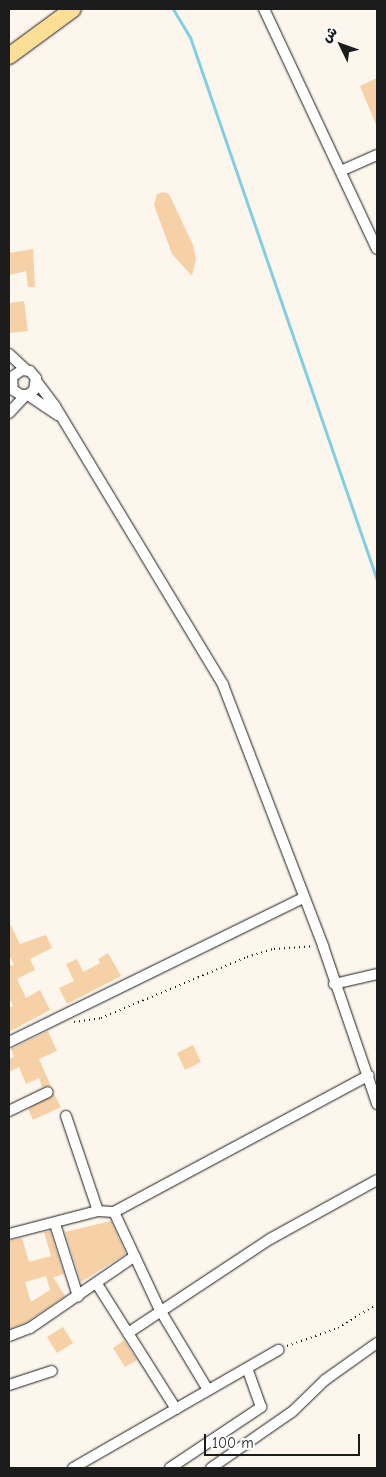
<!DOCTYPE html>
<meta charset="utf-8">
<style>
body{margin:0}
#map{position:relative;width:386px;height:1477px;overflow:hidden;background:#fdf6ed;font-family:"Comic Neue","Playpen Sans Arabic",sans-serif}
div>[style]{position:absolute}
.stream>*{height:3px;margin:-1.5px;padding:0 1.5px;transform-origin:1.5px;border-radius:1.5px;background:#82cee2}
.building>*{inset:0;background:#f6d0a6}
.path>*{height:2px;margin-top:-1px;transform-origin:0;background:repeating-linear-gradient(90deg,#1c1c1c 0 1px,transparent 0 5px)}
.roads{filter:drop-shadow(0 0 1px #1c1c1c) drop-shadow(0 0 1px #1c1c1c)}
.street>*{height:10px;margin:-5px;padding:0 5px;transform-origin:5px;border-radius:5px;background:#fff}
.primary>*{height:16px;margin:-8px;padding:0 8px;transform-origin:8px;border-radius:8px;background:#fbdf96}
span{translate:-50% -50%;white-space:nowrap;text-align:center;line-height:1.15;-webkit-text-stroke:4px #fff;paint-order:stroke}
.frame{position:absolute;inset:0;border:10px solid #1c1c1c;pointer-events:none}
.north{position:absolute;left:316px;top:20px;width:50px;height:50px;-webkit-text-stroke:4px #fff;paint-order:stroke;rotate:312deg;font-size:14px;font-weight:700;line-height:20px;text-align:center;color:#1c1c1c}
.north::after{content:'';display:block;margin:auto;width:18px;height:22px;background:#1c1c1c;clip-path:polygon(50% 0,100% 100%,50% 72%,0 100%)}
.scale{position:absolute;left:204px;top:1434px;width:156px;height:22px;box-sizing:border-box;border:2px solid #1c1c1c;border-top:0;padding-left:6px;font-size:15px;line-height:18px;white-space:nowrap;color:#1c1c1c;-webkit-text-stroke:4px #fff;paint-order:stroke}
</style>
<div id="map">
<div class="stream">
<i style="left:173px;top:9px;width:33px;rotate:59deg"></i>
<i style="left:190px;top:37px;width:574px;rotate:71deg"></i>
</div>
<div class="building">
<i style="clip-path:polygon(377px 78px,377px 127px,360px 86px)"></i>
<i style="clip-path:polygon(163px 192px,169px 194px,193px 245px,196px 259px,192px 276px,172px 254px,154px 205px,157px 194px)"></i>
<i style="clip-path:polygon(33px 249px,35px 287px,28px 287px,26px 271px,9px 275px,9px 253px)"></i>
<i style="clip-path:polygon(24px 301px,28px 331px,9px 333px,9px 303px)"></i>
<i style="clip-path:polygon(9px 922px,20px 944px,46px 935px,52px 948px,30px 959px,35px 970px,17px 979px,26px 998px,40px 990px,50px 1010px,9px 1032px,9px 1008px,13px 1006px,9px 998px,9px 962px,11px 966px,14px 965px,9px 955px)"></i>
<i style="clip-path:polygon(108px 953px,121px 976px,67px 1004px,59px 988px,74px 981px,66px 964px,77px 959px,83px 972px,100px 963px,98px 959px)"></i>
<i style="clip-path:polygon(48px 1031px,57px 1051px,39px 1059px,51px 1086px,42px 1087px,39px 1078px,26px 1084px,19px 1067px,9px 1072px,9px 1059px,14px 1057px,11px 1049px)"></i>
<i style="clip-path:polygon(193px 1045px,201px 1062px,185px 1070px,177px 1053px)"></i>
<i style="clip-path:polygon(54px 1094px,61px 1107px,33px 1120px,28px 1109px)"></i>
<i style="clip-path:polygon(111px 1221px,126px 1254px,81px 1282px,65px 1232px)"></i>
<i style="clip-path:polygon(evenodd,50px 1231px,64px 1274px,53px 1277px,65px 1296px,27px 1322px,9px 1329px,9px 1241px,22px 1238px,29px 1262px,51px 1256px,44px 1232px,50px 1231px,46px 1276px,50px 1290px,31px 1302px,25px 1282px,46px 1276px)"></i>
<i style="clip-path:polygon(63px 1327px,73px 1343px,57px 1353px,47px 1337px)"></i>
<i style="clip-path:polygon(124px 1340px,137px 1360px,125px 1367px,113px 1348px)"></i>
</div>
<div class="path">
<i style="left:74px;top:1022px;width:27px;rotate:-8deg"></i>
<i style="left:101px;top:1018px;width:158px;rotate:-22.7deg"></i>
<i style="left:247px;top:957px;width:28px;rotate:-17deg"></i>
<i style="left:274px;top:949px;width:39px;rotate:-4deg"></i>
<i style="left:287px;top:1346px;width:54px;rotate:-19.4deg"></i>
<i style="left:338px;top:1328px;width:46px;rotate:-31.6deg"></i>
</div>
<div class="roads">
<div class="street">
<i style="left:264px;top:9px;width:265px;rotate:64.8deg"></i>
<i style="left:343px;top:170px;width:37px;rotate:-24deg"></i>
<i style="left:9px;top:354px;width:23px;rotate:43deg"></i>
<i style="left:37px;top:382px;width:30px;rotate:53deg"></i>
<i style="left:55px;top:406px;width:326px;rotate:58.9deg"></i>
<i style="left:223px;top:685px;width:280px;rotate:69deg"></i>
<i style="left:323px;top:946px;width:167px;rotate:71.1deg"></i>
<i style="left:28px;top:395px;width:8px;rotate:-40deg"></i>
<i style="left:34px;top:390px;width:12px;rotate:-81deg"></i>
<i style="left:36px;top:378px;width:9px;rotate:-131deg"></i>
<i style="left:30px;top:371px;width:8px;rotate:-173deg"></i>
<i style="left:22px;top:370px;width:12px;rotate:145deg"></i>
<i style="left:12px;top:377px;width:13px;rotate:86deg"></i>
<i style="left:13px;top:390px;width:9px;rotate:32deg"></i>
<i style="left:21px;top:395px;width:7px"></i>
<i style="left:28px;top:395px;width:36px;rotate:34deg"></i>
<i style="left:9px;top:413px;width:25px;rotate:-47deg"></i>
<i style="left:334px;top:984px;width:44px;rotate:-13.1deg"></i>
<i style="left:9px;top:1042px;width:327px;rotate:-26.1deg"></i>
<i style="left:9px;top:1111px;width:43px;rotate:-26deg"></i>
<i style="left:66px;top:1116px;width:100px;rotate:71.4deg"></i>
<i style="left:114px;top:1212px;width:108px;rotate:64.9deg"></i>
<i style="left:160px;top:1310px;width:93px;rotate:59deg"></i>
<i style="left:55px;top:1224px;width:76px;rotate:72.3deg"></i>
<i style="left:9px;top:1234px;width:92px;rotate:-14.5deg"></i>
<i style="left:98px;top:1211px;width:16px;rotate:4deg"></i>
<i style="left:114px;top:1212px;width:289px;rotate:-28.2deg"></i>
<i style="left:97px;top:1284px;width:148px;rotate:57.7deg"></i>
<i style="left:128px;top:1333px;width:170px;rotate:-33.5deg"></i>
<i style="left:270px;top:1239px;width:122px;rotate:-28.9deg"></i>
<i style="left:9px;top:1336px;width:22px;rotate:-21deg"></i>
<i style="left:30px;top:1328px;width:127px;rotate:-34.4deg"></i>
<i style="left:9px;top:1385px;width:45px;rotate:-18deg"></i>
<i style="left:73px;top:1468px;width:237px;rotate:-29.9deg"></i>
<i style="left:170px;top:1468px;width:110px;rotate:-33.8deg"></i>
<i style="left:261px;top:1407px;width:41px;rotate:-109.7deg"></i>
<i style="left:211px;top:1468px;width:98px;rotate:-34.7deg"></i>
<i style="left:292px;top:1412px;width:46px;rotate:-44.1deg"></i>
<i style="left:325px;top:1380px;width:64px;rotate:-35.4deg"></i>
</div>
<div class="primary">
<i style="left:9px;top:56px;width:79px;rotate:-36.3deg"></i>
</div>
</div>
<div class="frame"></div>
<div class="north">ش</div>
<div class="scale">100 m</div>
</div>
